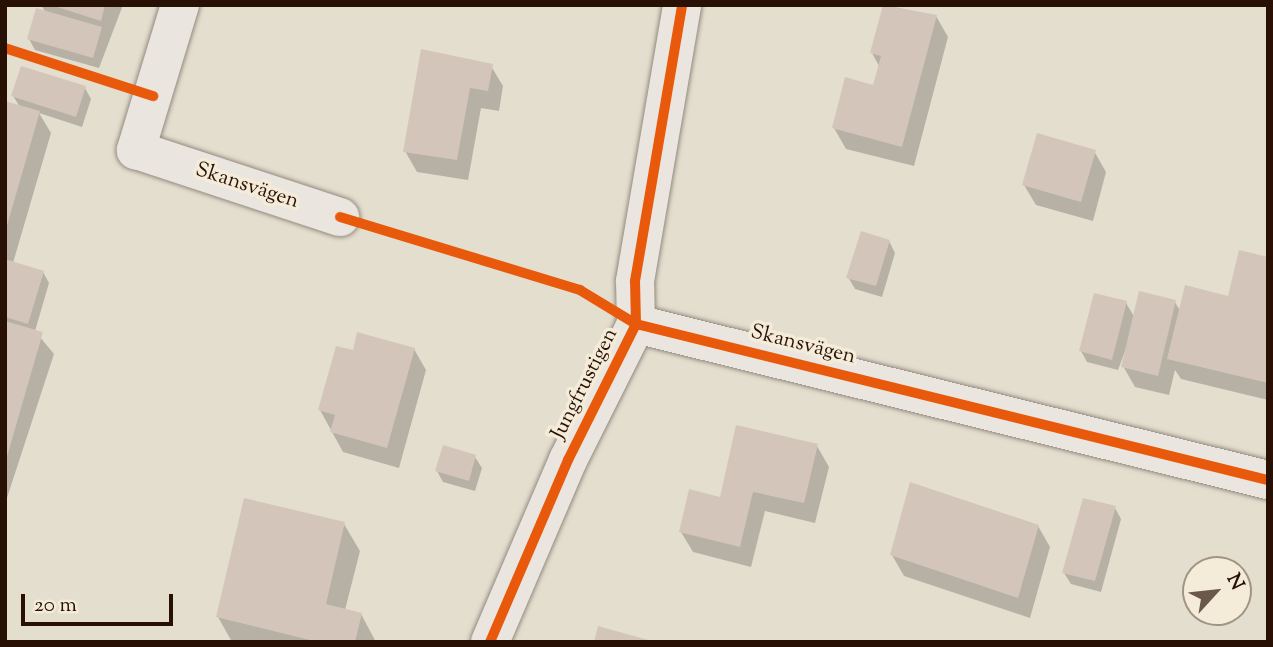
<!DOCTYPE html>
<meta charset="utf-8">
<style>
body{margin:0}
#map{position:relative;width:1273px;height:647px;overflow:hidden;background:#e4dece;font-family:"Sorts Mill Goudy",serif}
div>[style]{position:absolute}
.shadow>*{inset:0;background:#0003}
.building>*{inset:0;background:#d4c5bb}
.roads{filter:drop-shadow(0 0 2px #928a80) drop-shadow(0 0 2px #928a80)}
.street>*{height:38px;margin:-19px;padding:0 19px;transform-origin:19px;border-radius:19px;background:#eae6df}
.cycleway>*{height:10px;margin:-5px;padding:0 5px;transform-origin:5px;border-radius:5px;background:#e8590c}
span{translate:-50% -50%;white-space:nowrap;text-align:center;line-height:1.15;-webkit-text-stroke:7px #f4ecd9;paint-order:stroke}
.street-label{font-size:21px;color:#281005}
.frame{position:absolute;inset:0;border:7px solid #281005;pointer-events:none}
.north{position:absolute;left:1182px;top:556px;width:70px;height:70px;box-sizing:border-box;background:#f4ecd9;border:2px solid #a29484;border-radius:50%;rotate:63deg;font-size:19px;font-weight:700;line-height:28px;text-align:center;color:#281005}
.north::after{content:'';display:block;margin:auto;width:24px;height:32px;background:#6a584b;clip-path:polygon(50% 0,100% 100%,50% 72%,0 100%)}
.scale{position:absolute;left:21px;top:594px;width:152px;height:32px;box-sizing:border-box;border:4px solid #281005;border-top:0;padding-left:9px;font-size:21px;line-height:24px;white-space:nowrap;color:#281005;-webkit-text-stroke:5px #f4ecd9;paint-order:stroke}
</style>
<div id="map">
<div class="shadow">
<i style="clip-path:polygon(41px 5px,123px 5px,99px 68px,35px 50px,29px 39px,46px 13px)"></i>
<i style="clip-path:polygon(884px 5px,936px 16px,948px 37px,914px 166px,846px 149px,834px 128px,874px 87px,879px 66px,872px 53px)"></i>
<i style="clip-path:polygon(491px 66px,503px 86px,499px 111px,481px 108px,468px 180px,417px 172px,405px 151px)"></i>
<i style="clip-path:polygon(85px 88px,91px 99px,82px 127px,39px 113px,51px 133px,13px 263px,43px 272px,49px 283px,35px 331px,54px 354px,5px 504px,5px 103px,20px 107px,13px 96px)"></i>
<i style="clip-path:polygon(1094px 151px,1106px 172px,1093px 221px,1036px 205px,1024px 185px)"></i>
<i style="clip-path:polygon(889px 241px,895px 253px,882px 297px,855px 289px,848px 277px)"></i>
<i style="clip-path:polygon(1268px 259px,1268px 400px,1181px 379px,1175px 370px,1169px 395px,1135px 387px,1123px 366px,1128px 343px,1118px 370px,1087px 362px,1081px 351px,1126px 303px,1135px 318px,1175px 302px,1180px 311px,1229px 298px)"></i>
<i style="clip-path:polygon(414px 349px,426px 370px,399px 468px,343px 452px,320px 410px,354px 352px)"></i>
<i style="clip-path:polygon(817px 446px,829px 467px,815px 523px,765px 511px,751px 567px,693px 552px,681px 532px)"></i>
<i style="clip-path:polygon(475px 457px,482px 468px,475px 491px,443px 482px,437px 471px)"></i>
<i style="clip-path:polygon(912px 484px,1038px 526px,1050px 547px,1030px 618px,904px 576px,892px 555px)"></i>
<i style="clip-path:polygon(1115px 508px,1121px 519px,1101px 592px,1071px 584px,1064px 573px)"></i>
<i style="clip-path:polygon(344px 524px,360px 551px,345px 610px,361px 614px,376px 642px,232px 642px,218px 617px)"></i>
</div>
<div class="building">
<i style="clip-path:polygon(51px 5px,105px 5px,101px 21px)"></i>
<i style="clip-path:polygon(883px 5px,937px 15px,902px 147px,832px 128px,845px 77px,873px 85px,881px 56px,870px 53px)"></i>
<i style="clip-path:polygon(36px 8px,102px 27px,93px 58px,27px 39px)"></i>
<i style="clip-path:polygon(421px 49px,493px 64px,488px 91px,470px 88px,457px 160px,403px 152px)"></i>
<i style="clip-path:polygon(21px 66px,86px 86px,76px 117px,11px 96px)"></i>
<i style="clip-path:polygon(5px 101px,40px 111px,6px 229px,5px 229px)"></i>
<i style="clip-path:polygon(1037px 133px,1096px 150px,1081px 202px,1022px 185px)"></i>
<i style="clip-path:polygon(861px 231px,890px 240px,876px 286px,846px 278px)"></i>
<i style="clip-path:polygon(1239px 250px,1268px 257px,1268px 383px,1167px 359px,1185px 285px,1228px 296px)"></i>
<i style="clip-path:polygon(5px 259px,44px 271px,28px 324px,5px 317px)"></i>
<i style="clip-path:polygon(1139px 291px,1176px 300px,1158px 376px,1121px 367px)"></i>
<i style="clip-path:polygon(1094px 293px,1127px 301px,1112px 360px,1079px 351px)"></i>
<i style="clip-path:polygon(5px 321px,43px 332px,6px 460px,5px 459px)"></i>
<i style="clip-path:polygon(357px 332px,415px 348px,387px 448px,330px 432px,335px 415px,318px 410px,336px 346px,353px 350px)"></i>
<i style="clip-path:polygon(736px 425px,818px 444px,804px 503px,753px 492px,740px 547px,679px 532px,689px 489px,720px 497px)"></i>
<i style="clip-path:polygon(443px 445px,476px 455px,469px 481px,435px 471px)"></i>
<i style="clip-path:polygon(910px 482px,1039px 525px,1018px 598px,890px 555px)"></i>
<i style="clip-path:polygon(244px 498px,345px 522px,326px 604px,362px 613px,355px 642px,318px 642px,216px 617px)"></i>
<i style="clip-path:polygon(1083px 498px,1116px 506px,1095px 581px,1062px 573px)"></i>
<i style="clip-path:polygon(598px 626px,652px 641px,652px 642px,594px 642px)"></i>
</div>
<div class="roads">
<div class="street">
<i style="left:180px;top:5px;width:152px;rotate:106.9deg"></i>
<i style="left:136px;top:150px;width:215px;rotate:18.2deg"></i>
<i style="left:636px;top:324px;width:651px;rotate:13.87deg"></i>
<i style="left:490px;top:642px;width:198px;rotate:-66.8deg"></i>
<i style="left:568px;top:460px;width:152px;rotate:-63.4deg"></i>
<i style="left:636px;top:324px;width:43px;rotate:-91.3deg"></i>
<i style="left:635px;top:281px;width:280px;rotate:-80.3deg"></i>
</div>
</div>
<div class="cycleway">
<i style="left:5px;top:48px;width:156px;rotate:18deg"></i>
<i style="left:340px;top:217px;width:251px;rotate:16.9deg"></i>
<i style="left:580px;top:290px;width:66px;rotate:31.3deg"></i>
<i style="left:636px;top:324px;width:651px;rotate:13.87deg"></i>
<i style="left:490px;top:642px;width:198px;rotate:-66.8deg"></i>
<i style="left:568px;top:460px;width:152px;rotate:-63.4deg"></i>
<i style="left:636px;top:324px;width:43px;rotate:-91.3deg"></i>
<i style="left:635px;top:281px;width:280px;rotate:-80.3deg"></i>
</div>
<div class="street-label">
<span style="left:247px;top:186px;rotate:18deg">Skansvägen</span>
<span style="left:803px;top:345px;rotate:14deg">Skansvägen</span>
<span style="left:585px;top:384px;rotate:-63deg">Jungfrustigen</span>
</div>
<div class="frame"></div>
<div class="north">N</div>
<div class="scale">20 m</div>
</div>
